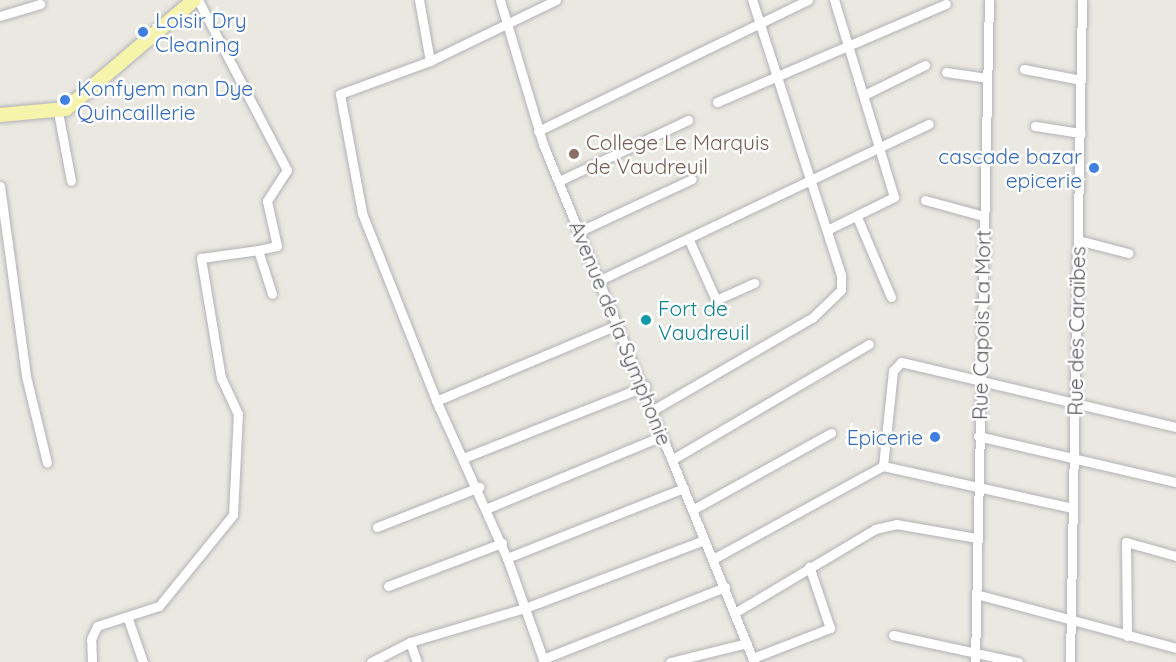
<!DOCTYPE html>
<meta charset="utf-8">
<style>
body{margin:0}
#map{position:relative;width:1176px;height:662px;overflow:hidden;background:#eae9e1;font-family:Quicksand,sans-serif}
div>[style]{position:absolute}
.roads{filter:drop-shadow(0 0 2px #b1b2b7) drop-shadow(0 0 2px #b1b2b7)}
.minor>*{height:9px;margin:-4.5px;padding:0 4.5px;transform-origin:4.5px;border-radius:4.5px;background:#fff}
.primary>*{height:14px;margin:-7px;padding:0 7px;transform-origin:7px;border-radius:7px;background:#f6f3aa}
.dots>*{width:16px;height:16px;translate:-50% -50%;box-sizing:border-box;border:3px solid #fff;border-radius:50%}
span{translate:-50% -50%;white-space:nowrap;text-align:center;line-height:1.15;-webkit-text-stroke:5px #fff;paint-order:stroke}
.shop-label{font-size:21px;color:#366cbe}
.left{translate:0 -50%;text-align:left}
.right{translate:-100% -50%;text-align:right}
.education-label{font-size:21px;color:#785e54}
.culture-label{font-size:21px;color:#0d838f}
.street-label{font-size:21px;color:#595b60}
</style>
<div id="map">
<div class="roads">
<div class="minor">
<i style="left:198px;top:0;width:192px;rotate:62.4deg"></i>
<i style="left:287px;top:170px;width:37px;rotate:123deg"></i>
<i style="left:267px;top:201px;width:46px;rotate:77.5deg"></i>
<i style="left:277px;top:246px;width:19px;rotate:168deg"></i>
<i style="left:258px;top:250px;width:46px;rotate:72.3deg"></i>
<i style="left:419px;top:0;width:62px;rotate:79.8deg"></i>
<i style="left:500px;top:0;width:150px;rotate:73.4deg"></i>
<i style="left:543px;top:144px;width:559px;rotate:67.84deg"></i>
<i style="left:556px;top:0;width:140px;rotate:154.2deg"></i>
<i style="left:430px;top:61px;width:96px;rotate:159.9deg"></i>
<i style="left:340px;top:94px;width:121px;rotate:79.5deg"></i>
<i style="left:362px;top:213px;width:209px;rotate:68.4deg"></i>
<i style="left:439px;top:407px;width:166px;rotate:65.8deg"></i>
<i style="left:507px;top:558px;width:190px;rotate:-21.6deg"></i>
<i style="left:0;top:16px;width:42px;rotate:-16.7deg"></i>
<i style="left:1024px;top:69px;width:58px;rotate:10.9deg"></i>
<i style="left:946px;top:72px;width:41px;rotate:8.3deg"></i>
<i style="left:864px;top:95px;width:68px;rotate:-26.2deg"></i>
<i style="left:717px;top:102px;width:249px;rotate:-23.2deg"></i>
<i style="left:58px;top:112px;width:70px;rotate:79.3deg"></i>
<i style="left:1035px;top:126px;width:46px;rotate:8.8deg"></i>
<i style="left:538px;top:131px;width:300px;rotate:-25.9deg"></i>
<i style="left:559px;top:181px;width:143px;rotate:-25.3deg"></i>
<i style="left:0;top:186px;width:192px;rotate:82.2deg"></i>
<i style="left:26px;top:376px;width:89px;rotate:76.4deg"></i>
<i style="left:925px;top:200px;width:60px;rotate:15.4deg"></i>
<i style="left:857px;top:217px;width:87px;rotate:67deg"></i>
<i style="left:827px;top:230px;width:75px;rotate:-26.2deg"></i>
<i style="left:894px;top:197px;width:206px;rotate:-106.9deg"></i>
<i style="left:580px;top:231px;width:123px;rotate:-24.9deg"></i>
<i style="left:689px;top:240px;width:66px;rotate:65.8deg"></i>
<i style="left:716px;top:300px;width:42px;rotate:-24.1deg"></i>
<i style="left:1078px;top:240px;width:52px;rotate:14.6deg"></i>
<i style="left:600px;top:280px;width:364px;rotate:-25.4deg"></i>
<i style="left:436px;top:401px;width:196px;rotate:-22.8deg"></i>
<i style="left:653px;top:410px;width:184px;rotate:-30.1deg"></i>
<i style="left:812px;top:318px;width:40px;rotate:-44deg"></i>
<i style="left:841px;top:290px;width:15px;rotate:-90deg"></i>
<i style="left:841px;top:275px;width:289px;rotate:-107.9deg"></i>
<i style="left:978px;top:436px;width:203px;rotate:13.1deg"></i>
<i style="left:466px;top:457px;width:193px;rotate:-21.6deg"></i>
<i style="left:673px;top:459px;width:227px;rotate:-30.4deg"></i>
<i style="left:883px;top:466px;width:96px;rotate:-84deg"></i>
<i style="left:893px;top:371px;width:12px;rotate:-48deg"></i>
<i style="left:901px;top:362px;width:283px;rotate:13.3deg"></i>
<i style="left:488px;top:508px;width:188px;rotate:-22.5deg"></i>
<i style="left:692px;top:510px;width:159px;rotate:-29deg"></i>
<i style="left:377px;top:527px;width:110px;rotate:-21.4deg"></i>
<i style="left:507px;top:558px;width:110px;rotate:70.4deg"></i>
<i style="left:713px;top:559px;width:194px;rotate:-28.7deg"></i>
<i style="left:883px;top:466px;width:194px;rotate:12.5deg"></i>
<i style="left:388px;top:586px;width:122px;rotate:-20.7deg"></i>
<i style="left:976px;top:594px;width:207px;rotate:15.1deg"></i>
<i style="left:736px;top:612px;width:162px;rotate:-30.8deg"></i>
<i style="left:875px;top:529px;width:22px;rotate:-13deg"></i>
<i style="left:896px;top:524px;width:81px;rotate:9.9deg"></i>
<i style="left:128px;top:619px;width:46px;rotate:70.8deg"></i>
<i style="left:893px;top:635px;width:128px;rotate:12.2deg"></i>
<i style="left:1127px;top:636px;width:94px;rotate:-90.6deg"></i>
<i style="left:1126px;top:542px;width:52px;rotate:15.6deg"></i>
<i style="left:410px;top:642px;width:21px;rotate:71deg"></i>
<i style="left:753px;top:658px;width:83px;rotate:-21.3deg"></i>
<i style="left:830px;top:628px;width:65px;rotate:-108.7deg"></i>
<i style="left:543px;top:659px;width:196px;rotate:-21.6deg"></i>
<i style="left:92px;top:662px;width:23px;rotate:-92deg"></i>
<i style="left:91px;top:639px;width:14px;rotate:-65deg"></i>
<i style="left:97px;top:626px;width:65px;rotate:-17.9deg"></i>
<i style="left:159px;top:606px;width:117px;rotate:-50.9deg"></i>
<i style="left:233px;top:515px;width:101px;rotate:-87.2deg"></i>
<i style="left:238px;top:414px;width:40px;rotate:-115deg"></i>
<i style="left:221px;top:378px;width:122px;rotate:-99.5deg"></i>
<i style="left:201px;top:258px;width:58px;rotate:-8deg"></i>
<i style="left:371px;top:662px;width:44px;rotate:-27.1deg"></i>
<i style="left:410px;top:642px;width:120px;rotate:-16.5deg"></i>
<i style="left:525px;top:608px;width:191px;rotate:-20.8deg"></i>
<i style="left:670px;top:662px;width:79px;rotate:-13.9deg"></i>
<i style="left:975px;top:662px;width:662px;rotate:-88.79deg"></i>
<i style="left:1070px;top:662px;width:662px;rotate:-88.96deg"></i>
</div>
<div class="primary">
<i style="left:0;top:115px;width:66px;rotate:-5.2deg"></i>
<i style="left:66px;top:109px;width:168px;rotate:-40.4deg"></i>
</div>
</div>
<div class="dots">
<i style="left:143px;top:32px;background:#3f7fe0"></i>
<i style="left:65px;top:100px;background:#3f7fe0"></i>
<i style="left:574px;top:154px;background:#8d6e63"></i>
<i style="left:1094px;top:168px;background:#3f7fe0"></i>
<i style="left:646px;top:320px;background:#0f9aa8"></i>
<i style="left:935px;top:437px;background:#3f7fe0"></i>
</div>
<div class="shop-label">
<span class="left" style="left:155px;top:32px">Loisir Dry<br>Cleaning</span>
<span class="left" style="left:77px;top:100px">Konfyem nan Dye<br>Quincaillerie</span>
<span class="right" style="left:1082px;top:168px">cascade bazar<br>epicerie</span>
<span class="right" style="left:923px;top:437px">Epicerie</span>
</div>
<div class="education-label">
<span class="left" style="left:586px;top:154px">College Le Marquis<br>de Vaudreuil</span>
</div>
<div class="culture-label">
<span class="left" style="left:658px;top:320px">Fort de<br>Vaudreuil</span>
</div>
<div class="street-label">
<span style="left:981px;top:325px;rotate:-89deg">Rue Capois La Mort</span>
<span style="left:1076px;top:331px;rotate:-89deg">Rue des Caraïbes</span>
<span style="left:621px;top:333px;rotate:68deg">Avenue de la Symphonie</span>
</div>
</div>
